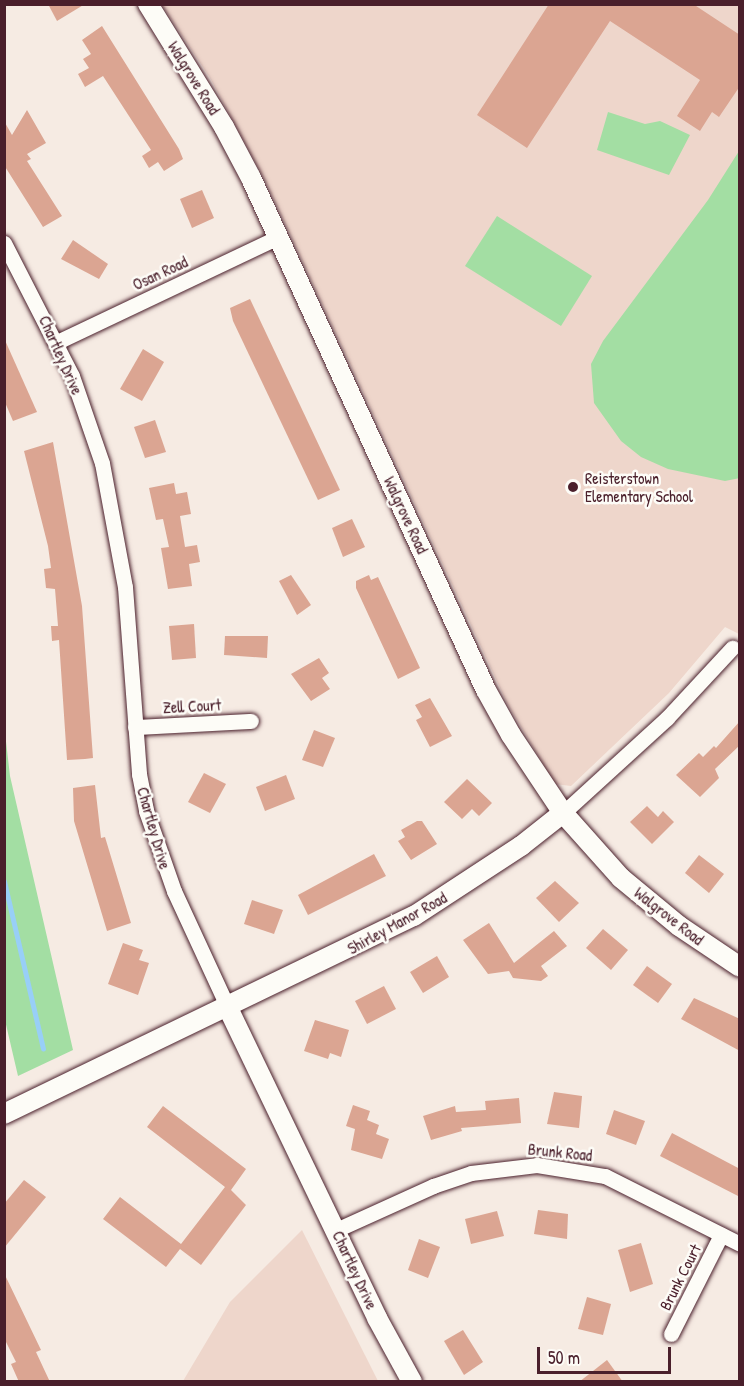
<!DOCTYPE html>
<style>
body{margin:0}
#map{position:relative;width:744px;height:1386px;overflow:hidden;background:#f6ebe3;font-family:"Patrick Hand",sans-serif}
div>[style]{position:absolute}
.built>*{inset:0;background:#eed6cb}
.green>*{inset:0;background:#a3dea3}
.stream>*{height:5px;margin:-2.5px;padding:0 2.5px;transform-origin:2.5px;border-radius:2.5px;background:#98cff7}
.building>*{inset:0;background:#dba592}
.roads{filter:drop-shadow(0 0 2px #4a1f2b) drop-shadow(0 0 2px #4a1f2b)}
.minor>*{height:15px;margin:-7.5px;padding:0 7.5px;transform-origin:7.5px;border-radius:7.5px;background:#fdfcf7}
.tertiary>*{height:20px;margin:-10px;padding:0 10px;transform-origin:10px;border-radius:10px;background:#fdfcf7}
.dots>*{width:16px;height:16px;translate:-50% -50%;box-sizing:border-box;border:3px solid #fdfcf7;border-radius:50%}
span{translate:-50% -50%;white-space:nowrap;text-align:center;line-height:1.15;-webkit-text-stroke:5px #fdfcf7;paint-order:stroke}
.street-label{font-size:16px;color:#4a1f2b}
.poi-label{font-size:16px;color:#4a1f2b}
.left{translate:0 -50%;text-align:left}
.frame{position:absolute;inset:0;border:6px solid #4a1f2b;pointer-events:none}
.scale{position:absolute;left:537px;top:1347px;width:134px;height:27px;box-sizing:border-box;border:3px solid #4a1f2b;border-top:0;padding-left:8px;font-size:18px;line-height:21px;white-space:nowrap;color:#4a1f2b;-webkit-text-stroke:4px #fdfcf7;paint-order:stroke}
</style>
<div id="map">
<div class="built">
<i style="clip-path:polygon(162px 5px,739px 5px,739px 634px,725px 627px,669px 693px,571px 786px,555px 784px,507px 703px,266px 182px,210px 78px)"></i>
<i style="clip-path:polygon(302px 1230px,378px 1381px,183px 1381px,230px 1302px)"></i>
</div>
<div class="green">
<i style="clip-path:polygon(608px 112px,645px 124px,660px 121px,690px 135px,669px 175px,597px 150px)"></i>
<i style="clip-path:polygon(739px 151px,740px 478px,725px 481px,668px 469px,641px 457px,621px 441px,594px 403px,591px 364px,603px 341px,708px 200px)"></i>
<i style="clip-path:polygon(497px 216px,592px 276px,561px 326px,465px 266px)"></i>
<i style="clip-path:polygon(4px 724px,10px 776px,73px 1050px,18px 1076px,4px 1016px)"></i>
</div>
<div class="stream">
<i style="left:4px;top:881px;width:172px;rotate:76.9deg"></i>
</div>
<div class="building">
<i style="clip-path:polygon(48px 4px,85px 4px,57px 21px)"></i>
<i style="clip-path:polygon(549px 4px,693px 4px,740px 35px,740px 86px,719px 117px,712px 112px,700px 131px,677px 116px,700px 80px,610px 21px,527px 148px,477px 115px)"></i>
<i style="clip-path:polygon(102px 26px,179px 149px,183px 159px,164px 171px,158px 162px,149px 168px,142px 156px,151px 150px,103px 76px,85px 87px,78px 74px,89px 68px,83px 59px,91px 54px,82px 40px)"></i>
<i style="clip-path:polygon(27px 110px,46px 143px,27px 154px,31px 159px,27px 161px,62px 216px,43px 227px,4px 165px,4px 121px,12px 135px)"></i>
<i style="clip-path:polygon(202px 190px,214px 218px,192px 228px,180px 199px)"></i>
<i style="clip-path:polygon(73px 240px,108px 264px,99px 279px,61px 259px)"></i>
<i style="clip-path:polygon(250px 299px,340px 490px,318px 500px,233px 321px,230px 308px)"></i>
<i style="clip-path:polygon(4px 338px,37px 412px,13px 421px,4px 400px)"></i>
<i style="clip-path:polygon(143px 349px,164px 362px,142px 401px,120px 389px)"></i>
<i style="clip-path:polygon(155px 420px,166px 452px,145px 458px,134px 427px)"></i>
<i style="clip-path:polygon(53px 442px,82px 606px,93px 758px,85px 759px,67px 760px,59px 640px,52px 641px,51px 626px,58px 626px,55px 589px,46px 588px,44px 569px,51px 568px,48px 546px,24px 451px)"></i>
<i style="clip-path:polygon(174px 483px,176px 494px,187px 492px,191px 514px,180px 516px,185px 547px,197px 545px,200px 562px,189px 564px,192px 586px,168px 589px,161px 548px,169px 547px,163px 519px,156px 520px,149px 488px)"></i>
<i style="clip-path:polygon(352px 519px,365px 547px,343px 557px,332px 528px)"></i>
<i style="clip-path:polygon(291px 575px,311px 605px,297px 615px,279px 581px)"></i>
<i style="clip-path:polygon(369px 575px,371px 580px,378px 577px,420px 668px,398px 679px,356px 588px,356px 581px)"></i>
<i style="clip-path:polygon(194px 624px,196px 658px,172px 660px,169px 626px)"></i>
<i style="clip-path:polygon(225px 636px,268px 636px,267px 658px,224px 655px)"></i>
<i style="clip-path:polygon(319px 658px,329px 673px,322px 678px,330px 689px,311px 701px,291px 674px)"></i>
<i style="clip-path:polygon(430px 698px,452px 736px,430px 747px,416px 720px,422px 717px,415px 705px)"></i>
<i style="clip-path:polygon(740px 721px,740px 745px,715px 769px,719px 778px,700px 797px,676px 775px,699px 753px,703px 757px,714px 746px,716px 748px)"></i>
<i style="clip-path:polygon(314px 730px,335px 738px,323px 767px,302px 760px)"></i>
<i style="clip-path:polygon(204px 773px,226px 784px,210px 813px,188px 802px)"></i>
<i style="clip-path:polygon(286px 775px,295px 799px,265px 811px,256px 787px)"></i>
<i style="clip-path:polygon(467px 779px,492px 803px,479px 816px,472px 809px,462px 819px,444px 802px)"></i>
<i style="clip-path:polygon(95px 785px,101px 838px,105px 837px,131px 923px,107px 931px,74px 821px,73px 788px)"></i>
<i style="clip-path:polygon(647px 806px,658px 817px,663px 811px,674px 822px,652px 844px,630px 822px)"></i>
<i style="clip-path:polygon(417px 821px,422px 821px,437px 844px,411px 860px,398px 841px,405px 837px,401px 830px)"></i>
<i style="clip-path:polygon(374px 854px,386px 876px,308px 915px,298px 895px)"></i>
<i style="clip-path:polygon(699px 855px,724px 874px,709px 893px,685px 873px)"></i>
<i style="clip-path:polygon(555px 881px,579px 903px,559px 922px,536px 898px)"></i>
<i style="clip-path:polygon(252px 900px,283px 910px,274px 934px,244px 924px)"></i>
<i style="clip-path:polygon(489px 923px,514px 963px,554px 931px,567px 946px,541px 966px,548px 976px,541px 981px,513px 978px,509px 971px,488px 974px,463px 940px)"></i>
<i style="clip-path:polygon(603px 929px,628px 950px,611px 970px,586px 948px)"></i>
<i style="clip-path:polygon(123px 943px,143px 950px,139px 960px,149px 963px,138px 995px,108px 984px)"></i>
<i style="clip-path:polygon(437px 956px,449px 977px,423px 993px,410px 972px)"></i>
<i style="clip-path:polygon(647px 966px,672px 984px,658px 1003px,633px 985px)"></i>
<i style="clip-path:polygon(384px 986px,396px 1009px,367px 1024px,355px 1001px)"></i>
<i style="clip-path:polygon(694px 998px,740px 1019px,740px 1051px,681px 1019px)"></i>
<i style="clip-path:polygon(315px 1020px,349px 1030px,341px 1057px,330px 1053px,328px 1059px,304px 1051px)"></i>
<i style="clip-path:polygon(554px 1092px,582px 1096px,579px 1128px,547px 1124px)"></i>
<i style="clip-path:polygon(519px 1098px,521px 1123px,461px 1128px,462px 1131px,431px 1140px,423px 1116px,455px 1106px,456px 1112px,486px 1110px,485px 1101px)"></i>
<i style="clip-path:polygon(353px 1105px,370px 1111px,367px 1120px,379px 1125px,376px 1134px,389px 1139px,382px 1159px,351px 1150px,355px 1129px,346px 1126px)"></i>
<i style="clip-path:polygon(163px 1106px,246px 1169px,231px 1190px,246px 1205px,201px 1265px,180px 1249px,166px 1267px,103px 1219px,120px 1197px,181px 1244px,225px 1187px,147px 1127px)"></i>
<i style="clip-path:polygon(614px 1110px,645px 1121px,636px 1145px,606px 1134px)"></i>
<i style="clip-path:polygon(672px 1133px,740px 1169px,740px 1197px,660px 1156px)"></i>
<i style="clip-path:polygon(24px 1180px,46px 1197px,4px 1248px,4px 1204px)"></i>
<i style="clip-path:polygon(538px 1210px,568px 1214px,567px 1239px,534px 1234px)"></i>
<i style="clip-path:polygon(497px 1211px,504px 1236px,471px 1244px,465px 1219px)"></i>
<i style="clip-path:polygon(419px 1239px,440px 1247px,428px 1278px,408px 1270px)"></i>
<i style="clip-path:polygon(641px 1243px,653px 1284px,630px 1292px,618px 1250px)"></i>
<i style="clip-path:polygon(4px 1273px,41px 1350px,36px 1352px,50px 1382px,19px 1382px,11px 1364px,16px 1362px,4px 1338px)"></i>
<i style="clip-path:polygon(587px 1297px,611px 1304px,603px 1335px,578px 1329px)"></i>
<i style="clip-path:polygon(463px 1330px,483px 1362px,464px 1375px,444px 1341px)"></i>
<i style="clip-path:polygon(607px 1360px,623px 1382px,579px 1382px)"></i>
</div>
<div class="roads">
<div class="minor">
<i style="left:4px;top:243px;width:149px;rotate:62.9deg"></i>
<i style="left:72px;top:376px;width:92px;rotate:71deg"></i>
<i style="left:102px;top:463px;width:126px;rotate:79.5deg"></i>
<i style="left:125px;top:587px;width:188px;rotate:85.7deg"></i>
<i style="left:139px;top:774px;width:38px;rotate:79deg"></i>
<i style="left:146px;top:811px;width:85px;rotate:70.7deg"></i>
<i style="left:174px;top:891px;width:129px;rotate:65.2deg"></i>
<i style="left:57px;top:342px;width:245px;rotate:-25.4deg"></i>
<i style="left:135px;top:727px;width:116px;rotate:-3deg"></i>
<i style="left:563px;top:813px;width:141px;rotate:-42.4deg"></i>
<i style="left:667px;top:718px;width:96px;rotate:-47.1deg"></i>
<i style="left:336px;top:1230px;width:107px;rotate:-24.4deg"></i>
<i style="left:433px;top:1186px;width:40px;rotate:-18.9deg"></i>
<i style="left:471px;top:1173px;width:66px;rotate:-6.9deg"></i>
<i style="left:537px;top:1165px;width:69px;rotate:9.2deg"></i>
<i style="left:605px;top:1176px;width:151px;rotate:26.7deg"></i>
<i style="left:671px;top:1334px;width:111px;rotate:-63.2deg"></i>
</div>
<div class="tertiary">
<i style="left:148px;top:4px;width:145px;rotate:58.3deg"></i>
<i style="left:224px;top:127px;width:58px;rotate:62.1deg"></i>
<i style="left:251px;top:178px;width:563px;rotate:65.35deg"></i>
<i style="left:486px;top:690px;width:51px;rotate:60.9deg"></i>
<i style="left:511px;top:735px;width:94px;rotate:56.3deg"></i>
<i style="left:563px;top:813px;width:87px;rotate:48.3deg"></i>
<i style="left:621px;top:878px;width:75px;rotate:39.6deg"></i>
<i style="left:679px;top:926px;width:73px;rotate:33.9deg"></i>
<i style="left:228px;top:1008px;width:344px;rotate:64.3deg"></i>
<i style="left:377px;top:1318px;width:73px;rotate:61.3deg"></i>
<i style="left:4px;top:1114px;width:455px;rotate:-25.8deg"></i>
<i style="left:414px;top:916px;width:128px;rotate:-33.2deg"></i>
<i style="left:521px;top:846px;width:53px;rotate:-38.2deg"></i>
</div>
</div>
<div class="dots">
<i style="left:573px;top:487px;background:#4a1f2b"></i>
</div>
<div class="street-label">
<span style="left:194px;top:78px;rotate:58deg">Walgrove Road</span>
<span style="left:160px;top:273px;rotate:-25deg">Osan Road</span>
<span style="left:61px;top:355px;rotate:66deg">Chartley Drive</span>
<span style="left:406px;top:515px;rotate:65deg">Walgrove Road</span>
<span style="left:192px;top:706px;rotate:-3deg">Zell Court</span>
<span style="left:154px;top:828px;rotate:74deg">Chartley Drive</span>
<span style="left:669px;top:916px;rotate:38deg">Walgrove Road</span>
<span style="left:397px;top:923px;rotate:-29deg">Shirley Manor Road</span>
<span style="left:560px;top:1152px;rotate:6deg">Brunk Road</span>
<span style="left:355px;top:1270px;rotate:65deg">Chartley Drive</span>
<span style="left:680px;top:1277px;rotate:-63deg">Brunk Court</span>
</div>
<div class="poi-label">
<span class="left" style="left:585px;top:487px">Reisterstown<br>Elementary School</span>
</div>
<div class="frame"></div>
<div class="scale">50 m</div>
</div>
